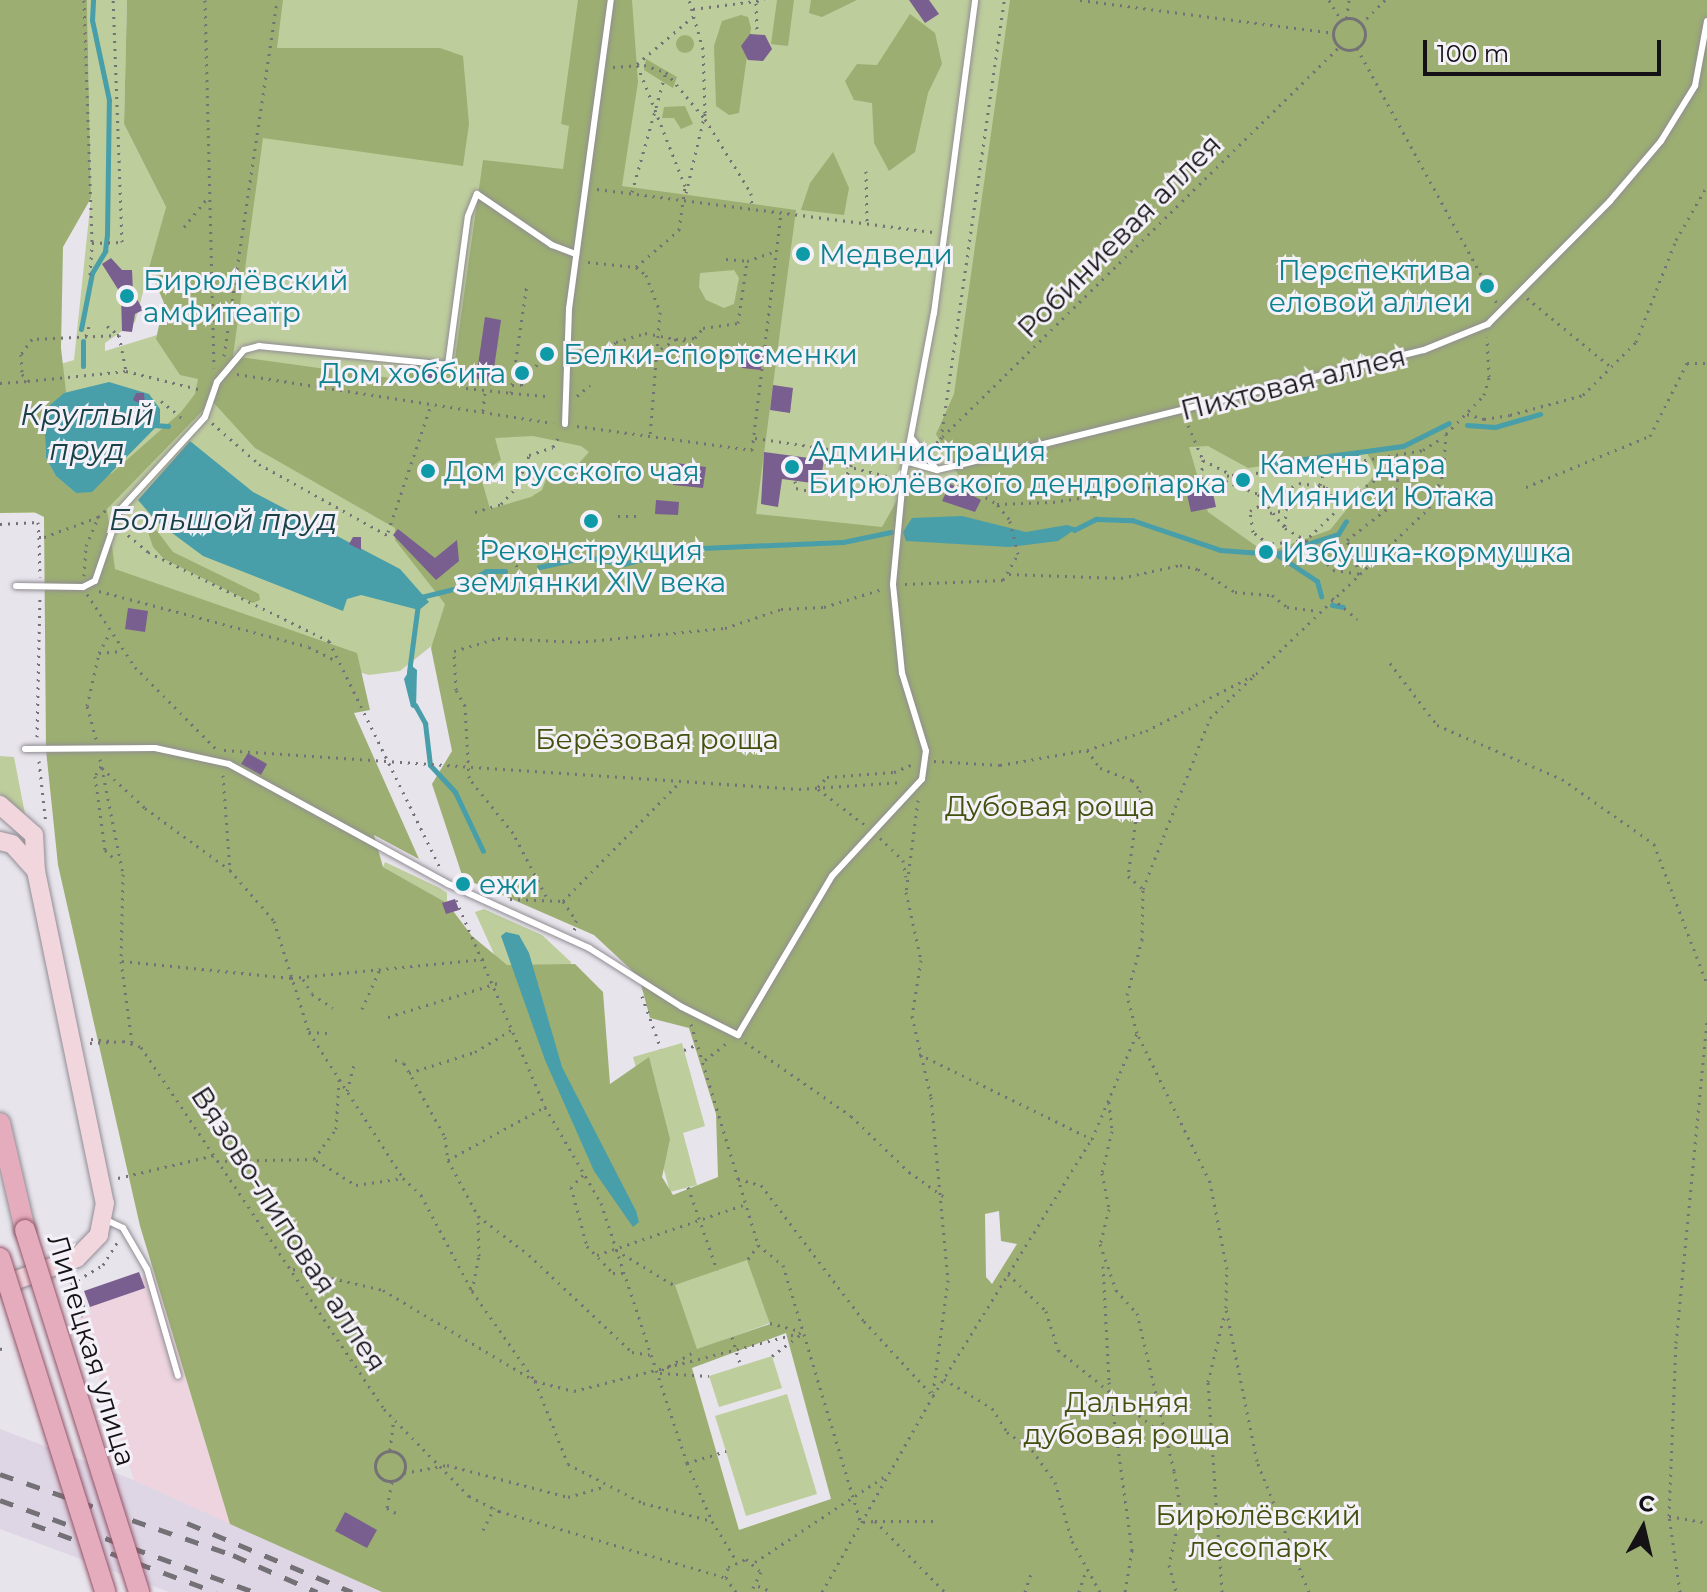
<!DOCTYPE html>
<meta charset="utf-8">
<style>
body{margin:0}
#map{position:relative;width:1707px;height:1592px;overflow:hidden;background:#e8e4ec;font-family:Montserrat,sans-serif}
div>[style]{position:absolute}
.built>*{inset:0;background:#ded6e5}
.industrial>*{inset:0;background:#edd4de}
.green>*{inset:0;background:#becd9c}
.forest>*{inset:0;background:#9cae72}
.round{border-radius:50%}
.water>*{inset:0;background:#489ea9}
.stream>*{height:5px;margin:-2.5px;padding:0 2.5px;transform-origin:2.5px;border-radius:2.5px;background:#489ea9}
.building>*{inset:0;background:#795e90}
.path>*{height:3px;margin-top:-1.5px;transform-origin:0;background:repeating-linear-gradient(90deg,#757277 0 2px,transparent 0 8px)}
.path>.ring{margin:-1.5px;padding:0;box-sizing:content-box;background:none;border:3px solid #757277;border-radius:50%}
.roads{filter:drop-shadow(0 0 2px #908c93) drop-shadow(0 0 2px #908c93)}
.lane>*{height:6px;margin:-3px;padding:0 3px;transform-origin:3px;border-radius:3px;background:#fff}
.secondary>*{height:18px;margin:-9px;padding:0 9px;transform-origin:9px;border-radius:9px;background:#f2d6de}
.primary>*{height:20px;margin:-10px;padding:0 10px;transform-origin:10px;border-radius:10px;background:#e5acbd}
.rail>*{height:5px;margin-top:-2.5px;transform-origin:0;background:repeating-linear-gradient(90deg,#747176 0 14px,transparent 0 28px)}
.bridges{filter:drop-shadow(0 0 2px #915266) drop-shadow(0 0 2px #915266)}
.primary-bridge>*{height:20px;margin:-10px;padding:0 10px;transform-origin:10px;border-radius:10px;background:#e5acbd}
.dots>*{width:22px;height:22px;translate:-50% -50%;box-sizing:border-box;border:4px solid #f5f1f9;border-radius:50%}
span{translate:-50% -50%;white-space:nowrap;text-align:center;line-height:1.15;-webkit-text-stroke:6px #f5f1f9;paint-order:stroke}
.street-label{font-size:28px;color:#141215}
.culture-label{font-size:28px;color:#0d838f}
.left{translate:0 -50%;text-align:left}
.right{translate:-100% -50%;text-align:right}
.park-label{font-size:28px;color:#42510d}
.water-label{font-size:30px;color:#194147;font-style:italic}
.north{position:absolute;left:1603px;top:1488px;width:80px;height:80px;-webkit-text-stroke:6px #f5f1f9;paint-order:stroke;rotate:8deg;font-size:22px;font-weight:700;line-height:32px;text-align:center;color:#141215}
.north::after{content:'';display:block;margin:auto;width:28px;height:36px;background:#141215;clip-path:polygon(50% 0,100% 100%,50% 72%,0 100%)}
.scale{position:absolute;left:1423px;top:40px;width:238px;height:36px;box-sizing:border-box;border:4px solid #141215;border-top:0;padding-left:10px;font-size:24px;line-height:28px;white-space:nowrap;color:#141215;-webkit-text-stroke:6px #f5f1f9;paint-order:stroke}
</style>
<div id="map">
<div class="built">
<i style="clip-path:polygon(0 1429px,134px 1480px,382px 1592px,169px 1592px,0 1529px)"></i>
</div>
<div class="industrial">
<i style="clip-path:polygon(154px 1273px,230px 1524px,134px 1480px,79px 1318px,91px 1314px,87px 1297px)"></i>
</div>
<div class="green">
<i style="clip-path:polygon(87px 0,127px 0,124px 124px,166px 207px,135px 322px,105px 343px,105px 351px,193px 324px,189px 0,1707px 0,1444px 547px,439px 640px,400px 671px,369px 675px,123px 603px,41px 513px,0 513px,0 382px,74px 360px,91px 198px)"></i>
<i style="clip-path:polygon(0 756px,14px 757px,25px 814px,0 794px)"></i>
<i style="clip-path:polygon(385px 862px,440px 888px,447px 893px,447px 903px,383px 867px)"></i>
<i style="clip-path:polygon(484px 909px,542px 935px,571px 962px,570px 971px,505px 978px,475px 912px)"></i>
<i style="clip-path:polygon(682px 1043px,705px 1126px,683px 1133px,697px 1185px,670px 1192px,633px 1057px)"></i>
<i style="clip-path:polygon(748px 1259px,770px 1323px,697px 1350px,674px 1285px)"></i>
<i style="clip-path:polygon(772px 1356px,782px 1388px,719px 1407px,709px 1376px)"></i>
<i style="clip-path:polygon(787px 1394px,817px 1494px,746px 1516px,715px 1416px)"></i>
</div>
<div class="forest">
<i style="clip-path:polygon(evenodd,0 0,87px 0,91px 198px,63px 247px,61px 348px,66px 392px,44px 410px,46px 458px,56px 476px,76px 493px,112px 473px,181px 412px,195px 394px,198px 379px,180px 375px,156px 339px,164px 303px,149px 268px,166px 207px,124px 124px,127px 0,283px 0,277px 48px,440px 48px,463px 56px,469px 124px,463px 166px,263px 138px,233px 356px,405px 380px,408px 360px,454px 366px,483px 160px,563px 169px,569px 126px,561px 124px,578px 0,632px 0,638px 82px,622px 186px,796px 210px,756px 514px,882px 527px,904px 488px,961px 480px,936px 434px,954px 394px,1010px 0,1707px 0,1707px 1592px,382px 1592px,230px 1524px,140px 1226px,58px 865px,46px 750px,44px 517px,34px 512px,0 513px,0 0,734px 270px,739px 278px,734px 304px,724px 308px,706px 300px,699px 287px,700px 273px,734px 270px,0 0,212px 401px,255px 448px,395px 528px,395px 540px,445px 604px,431px 648px,452px 751px,432px 784px,463px 878px,594px 935px,639px 977px,650px 1018px,689px 1028px,716px 1114px,718px 1177px,673px 1195px,662px 1177px,670px 1139px,649px 1057px,610px 1084px,603px 992px,575px 964px,507px 965px,472px 936px,447px 903px,383px 867px,374px 835px,419px 859px,354px 713px,370px 710px,357px 653px,115px 569px,107px 509px,212px 401px,0 0,533px 436px,581px 446px,589px 452px,571px 472px,547px 477px,542px 490px,531px 497px,490px 509px,480px 474px,501px 460px,495px 438px,533px 436px,0 0,1208px 446px,1248px 468px,1366px 451px,1377px 472px,1330px 530px,1266px 553px,1208px 512px,1189px 447px,1208px 446px,0 0,999px 1211px,1001px 1241px,1017px 1244px,992px 1284px,986px 1277px,985px 1214px,999px 1211px,0 0,747px 1260px,770px 1324px,697px 1349px,675px 1285px,747px 1260px,0 0,786px 1333px,831px 1499px,739px 1530px,692px 1368px,786px 1333px)"></i>
<i style="clip-path:polygon(777px 0,794px 0,788px 46px,771px 44px)"></i>
<i style="clip-path:polygon(811px 0,857px 0,822px 17px,809px 13px)"></i>
<i style="clip-path:polygon(910px 14px,935px 33px,942px 64px,928px 93px,915px 152px,889px 171px,874px 143px,872px 103px,854px 100px,845px 81px,857px 64px,877px 65px)"></i>
<i style="clip-path:polygon(741px 15px,748px 17px,751px 28px,739px 113px,729px 115px,716px 106px,714px 46px,722px 21px)"></i>
<i class="round" style="left:676px;top:35px;width:18px;height:18px"></i>
<i style="clip-path:polygon(646px 59px,677px 77px,673px 88px,644px 70px)"></i>
<i style="clip-path:polygon(685px 106px,693px 124px,681px 129px,674px 118px,662px 118px,664px 107px)"></i>
<i style="clip-path:polygon(833px 152px,849px 188px,844px 215px,801px 210px,810px 183px)"></i>
<i style="clip-path:polygon(151px 523px,173px 552px,259px 594px,260px 600px,253px 603px,164px 559px,153px 547px,146px 526px)"></i>
</div>
<div class="water">
<i style="clip-path:polygon(109px 382px,149px 394px,160px 409px,160px 423px,92px 492px,76px 493px,56px 476px,46px 458px,44px 410px,64px 393px)"></i>
<i style="clip-path:polygon(190px 441px,253px 492px,400px 569px,429px 602px,419px 610px,361px 595px,347px 599px,343px 611px,203px 556px,156px 521px,138px 500px)"></i>
<i style="clip-path:polygon(1359px 450px,1359px 456px,1270px 467px,1274px 461px)"></i>
<i style="clip-path:polygon(962px 516px,1026px 532px,1067px 525px,1077px 528px,1058px 541px,1009px 547px,906px 541px,903px 532px,912px 518px)"></i>
<i style="clip-path:polygon(412px 666px,417px 670px,416px 709px,411px 707px,404px 679px)"></i>
<i style="clip-path:polygon(506px 932px,519px 935px,529px 953px,562px 1067px,636px 1211px,639px 1222px,633px 1227px,594px 1171px,545px 1060px,501px 936px)"></i>
</div>
<div class="stream">
<i style="left:81px;top:329px;width:57px;rotate:-78.9deg"></i>
<i style="left:92px;top:273px;width:26px;rotate:-59deg"></i>
<i style="left:105px;top:251px;width:16px;rotate:-83deg"></i>
<i style="left:107px;top:235px;width:135px;rotate:-89.2deg"></i>
<i style="left:109px;top:100px;width:82px;rotate:-102deg"></i>
<i style="left:92px;top:20px;width:20px;rotate:-87deg"></i>
<i style="left:83px;top:366px;width:25px;rotate:-90deg"></i>
<i style="left:153px;top:425px;width:15px;rotate:4deg"></i>
<i style="left:1467px;top:425px;width:28px;rotate:4deg"></i>
<i style="left:1495px;top:427px;width:47px;rotate:-16.1deg"></i>
<i style="left:1359px;top:452px;width:44px;rotate:-7.8deg"></i>
<i style="left:1403px;top:446px;width:51px;rotate:-26.6deg"></i>
<i style="left:1074px;top:530px;width:25px;rotate:-27deg"></i>
<i style="left:1096px;top:519px;width:36px;rotate:2deg"></i>
<i style="left:1132px;top:520px;width:93px;rotate:18.8deg"></i>
<i style="left:1220px;top:550px;width:56px;rotate:4.1deg"></i>
<i style="left:1276px;top:554px;width:49px;rotate:33.4deg"></i>
<i style="left:1317px;top:581px;width:16px;rotate:75deg"></i>
<i style="left:1276px;top:554px;width:65px;rotate:-17.9deg"></i>
<i style="left:1338px;top:534px;width:15px;rotate:-58deg"></i>
<i style="left:539px;top:567px;width:48px;rotate:-12deg"></i>
<i style="left:586px;top:557px;width:38px;rotate:11deg"></i>
<i style="left:623px;top:564px;width:59px;rotate:-14.7deg"></i>
<i style="left:680px;top:549px;width:163px;rotate:-2.5deg"></i>
<i style="left:843px;top:542px;width:49px;rotate:-11.8deg"></i>
<i style="left:421px;top:597px;width:38px;rotate:-14deg"></i>
<i style="left:458px;top:588px;width:33px;rotate:-31deg"></i>
<i style="left:486px;top:571px;width:19px"></i>
<i style="left:1332px;top:605px;width:11px;rotate:10deg"></i>
<i style="left:409px;top:672px;width:69px;rotate:-82.5deg"></i>
<i style="left:415px;top:705px;width:21px;rotate:61deg"></i>
<i style="left:425px;top:723px;width:42px;rotate:83.2deg"></i>
<i style="left:430px;top:765px;width:37px;rotate:47deg"></i>
<i style="left:455px;top:792px;width:65px;rotate:64.6deg"></i>
</div>
<div class="building">
<i style="clip-path:polygon(909px 0,929px 0,939px 14px,925px 23px)"></i>
<i style="clip-path:polygon(750px 34px,765px 35px,772px 49px,763px 61px,748px 60px,741px 46px)"></i>
<i style="clip-path:polygon(111px 258px,122px 270px,132px 270px,133px 292px,143px 310px,135px 314px,132px 332px,122px 331px,121px 294px,102px 264px)"></i>
<i style="clip-path:polygon(485px 317px,501px 320px,492px 382px,476px 379px)"></i>
<i style="clip-path:polygon(745px 349px,763px 352px,761px 370px,742px 368px)"></i>
<i style="clip-path:polygon(415px 368px,439px 370px,438px 384px,413px 381px)"></i>
<i style="clip-path:polygon(773px 385px,793px 388px,790px 413px,770px 410px)"></i>
<i style="clip-path:polygon(136px 393px,144px 393px,145px 406px,133px 400px)"></i>
<i style="clip-path:polygon(764px 452px,824px 460px,820px 484px,782px 479px,778px 507px,761px 504px)"></i>
<i style="clip-path:polygon(676px 463px,706px 467px,703px 488px,673px 485px)"></i>
<i style="clip-path:polygon(950px 484px,981px 500px,975px 512px,942px 501px)"></i>
<i style="clip-path:polygon(1212px 489px,1216px 507px,1191px 512px,1187px 494px)"></i>
<i style="clip-path:polygon(656px 500px,679px 502px,678px 515px,655px 514px)"></i>
<i style="clip-path:polygon(325px 520px,337px 526px,333px 533px,325px 534px)"></i>
<i style="clip-path:polygon(398px 529px,435px 558px,457px 540px,459px 561px,436px 580px,393px 535px)"></i>
<i style="clip-path:polygon(353px 537px,361px 537px,361px 550px,349px 544px)"></i>
<i style="clip-path:polygon(128px 608px,148px 611px,145px 632px,125px 629px)"></i>
<i style="clip-path:polygon(248px 753px,267px 764px,261px 775px,241px 764px)"></i>
<i style="clip-path:polygon(455px 899px,459px 910px,446px 914px,442px 903px)"></i>
<i style="clip-path:polygon(139px 1272px,145px 1288px,90px 1307px,84px 1291px)"></i>
<i style="clip-path:polygon(345px 1512px,377px 1530px,367px 1548px,335px 1531px)"></i>
</div>
<div class="path">
<i style="left:84px;top:0;width:243px;rotate:88.1deg"></i>
<i style="left:92px;top:243px;width:30px;rotate:-2deg"></i>
<i style="left:122px;top:242px;width:242px;rotate:-92.1deg"></i>
<i style="left:205px;top:0;width:368px;rotate:88.6deg"></i>
<i style="left:1080px;top:0;width:255px;rotate:7.4deg"></i>
<i style="left:1329px;top:0;width:23px;rotate:59deg"></i>
<i style="left:756px;top:3px;width:33px;rotate:88deg"></i>
<i style="left:693px;top:9px;width:72px;rotate:-7.2deg"></i>
<i style="left:1347px;top:18px;width:18px;rotate:-84deg"></i>
<i class="ring" style="left:1333px;top:18px;width:29px;height:29px"></i>
<i style="left:1361px;top:24px;width:34px;rotate:-45deg"></i>
<i style="left:1357px;top:48px;width:290px;rotate:61.3deg"></i>
<i style="left:637px;top:64px;width:76px;rotate:-40.2deg"></i>
<i style="left:613px;top:67px;width:31px;rotate:-4deg"></i>
<i style="left:644px;top:65px;width:23px;rotate:18deg"></i>
<i style="left:666px;top:72px;width:61px;rotate:50.3deg"></i>
<i style="left:705px;top:119px;width:87px;rotate:58.1deg"></i>
<i style="left:751px;top:193px;width:16px;rotate:86deg"></i>
<i style="left:866px;top:171px;width:53px;rotate:88.9deg"></i>
<i style="left:597px;top:189px;width:341px;rotate:7.3deg"></i>
<i style="left:632px;top:192px;width:125px;rotate:-74.2deg"></i>
<i style="left:686px;top:193px;width:82px;rotate:-76.6deg"></i>
<i style="left:705px;top:113px;width:64px;rotate:-91.8deg"></i>
<i style="left:703px;top:49px;width:51px;rotate:-105.9deg"></i>
<i style="left:184px;top:227px;width:36px;rotate:-51deg"></i>
<i style="left:726px;top:259px;width:21px;rotate:5deg"></i>
<i style="left:747px;top:261px;width:31px;rotate:-19deg"></i>
<i style="left:588px;top:262px;width:48px;rotate:5.9deg"></i>
<i style="left:636px;top:267px;width:57px;rotate:-40.7deg"></i>
<i style="left:679px;top:230px;width:44px;rotate:-82.2deg"></i>
<i style="left:685px;top:186px;width:131px;rotate:-111.5deg"></i>
<i style="left:636px;top:267px;width:13px;rotate:39deg"></i>
<i style="left:646px;top:275px;width:40px;rotate:69deg"></i>
<i style="left:660px;top:312px;width:123px;rotate:94.6deg"></i>
<i style="left:90px;top:275px;width:32px;rotate:-86deg"></i>
<i style="left:1527px;top:298px;width:109px;rotate:39.4deg"></i>
<i style="left:107px;top:326px;width:15px;rotate:37deg"></i>
<i style="left:119px;top:335px;width:37px;rotate:79deg"></i>
<i style="left:119px;top:335px;width:87px;rotate:177.4deg"></i>
<i style="left:32px;top:339px;width:19px;rotate:126deg"></i>
<i style="left:21px;top:354px;width:20px;rotate:87deg"></i>
<i style="left:22px;top:374px;width:9px;rotate:49deg"></i>
<i style="left:28px;top:381px;width:99px;rotate:-5.8deg"></i>
<i style="left:126px;top:371px;width:78px;rotate:14deg"></i>
<i style="left:86px;top:336px;width:10px;rotate:-73deg"></i>
<i style="left:683px;top:340px;width:22px;rotate:30deg"></i>
<i style="left:702px;top:351px;width:43px;rotate:9.5deg"></i>
<i style="left:661px;top:349px;width:18px;rotate:-34deg"></i>
<i style="left:676px;top:339px;width:19px;rotate:-3deg"></i>
<i style="left:695px;top:338px;width:13px;rotate:-51deg"></i>
<i style="left:703px;top:328px;width:35px;rotate:-8deg"></i>
<i style="left:738px;top:323px;width:63px;rotate:-81.7deg"></i>
<i style="left:603px;top:355px;width:18px;rotate:-45deg"></i>
<i style="left:616px;top:342px;width:30px;rotate:-17deg"></i>
<i style="left:645px;top:333px;width:32px;rotate:11deg"></i>
<i style="left:224px;top:356px;width:360px;rotate:-81.5deg"></i>
<i style="left:237px;top:374px;width:320px;rotate:8.8deg"></i>
<i style="left:0;top:383px;width:28px;rotate:-4deg"></i>
<i style="left:512px;top:385px;width:9px"></i>
<i style="left:521px;top:385px;width:34px;rotate:-52deg"></i>
<i style="left:466px;top:388px;width:45px;rotate:6.3deg"></i>
<i style="left:511px;top:393px;width:111px;rotate:-81.7deg"></i>
<i style="left:511px;top:393px;width:35px;rotate:5deg"></i>
<i style="left:577px;top:396px;width:17px;rotate:-40deg"></i>
<i style="left:161px;top:401px;width:32px;rotate:39deg"></i>
<i style="left:483px;top:411px;width:20px;rotate:-84deg"></i>
<i style="left:1467px;top:414px;width:18px;rotate:16deg"></i>
<i style="left:1484px;top:419px;width:26px;rotate:-9deg"></i>
<i style="left:1510px;top:415px;width:76px;rotate:-15.3deg"></i>
<i style="left:1583px;top:395px;width:75px;rotate:-45deg"></i>
<i style="left:1636px;top:342px;width:110px;rotate:-68.6deg"></i>
<i style="left:1676px;top:240px;width:62px;rotate:-60.1deg"></i>
<i style="left:1185px;top:418px;width:46px;rotate:66.8deg"></i>
<i style="left:1203px;top:460px;width:19px;rotate:96deg"></i>
<i style="left:212px;top:423px;width:62px;rotate:41.1deg"></i>
<i style="left:259px;top:464px;width:149px;rotate:29deg"></i>
<i style="left:577px;top:426px;width:177px;rotate:7.8deg"></i>
<i style="left:752px;top:450px;width:239px;rotate:-83deg"></i>
<i style="left:755px;top:438px;width:143px;rotate:8.5deg"></i>
<i style="left:941px;top:439px;width:443px;rotate:-81.8deg"></i>
<i style="left:931px;top:448px;width:572px;rotate:-44.5deg"></i>
<i style="left:1390px;top:456px;width:25px;rotate:72deg"></i>
<i style="left:422px;top:460px;width:6px;rotate:51deg"></i>
<i style="left:1203px;top:460px;width:31px;rotate:27deg"></i>
<i style="left:846px;top:466px;width:46px;rotate:13.7deg"></i>
<i style="left:951px;top:477px;width:53px;rotate:30.4deg"></i>
<i style="left:997px;top:504px;width:56px;rotate:-2deg"></i>
<i style="left:1053px;top:502px;width:181px;rotate:-8.6deg"></i>
<i style="left:1232px;top:475px;width:93px;rotate:-4.9deg"></i>
<i style="left:1325px;top:467px;width:99px;rotate:-9.8deg"></i>
<i style="left:1423px;top:450px;width:24px;rotate:-33deg"></i>
<i style="left:1218px;top:478px;width:43px;rotate:21.8deg"></i>
<i style="left:1258px;top:494px;width:43px;rotate:51.5deg"></i>
<i style="left:1285px;top:528px;width:24px;rotate:30deg"></i>
<i style="left:1306px;top:540px;width:40px;rotate:48deg"></i>
<i style="left:1333px;top:570px;width:27px;rotate:8deg"></i>
<i style="left:1360px;top:574px;width:36px;rotate:-111deg"></i>
<i style="left:1347px;top:540px;width:57px;rotate:-37.9deg"></i>
<i style="left:1392px;top:505px;width:26px;rotate:-77deg"></i>
<i style="left:1398px;top:480px;width:17px;rotate:-167deg"></i>
<i style="left:1381px;top:476px;width:53px;rotate:145.7deg"></i>
<i style="left:795px;top:481px;width:7px;rotate:82deg"></i>
<i style="left:796px;top:488px;width:26px;rotate:13deg"></i>
<i style="left:821px;top:494px;width:26px;rotate:-29deg"></i>
<i style="left:844px;top:481px;width:31px;rotate:-65deg"></i>
<i style="left:1299px;top:483px;width:27px;rotate:8deg"></i>
<i style="left:1326px;top:487px;width:22px;rotate:60deg"></i>
<i style="left:1337px;top:506px;width:8px;rotate:113deg"></i>
<i style="left:1334px;top:513px;width:39px;rotate:136deg"></i>
<i style="left:1306px;top:540px;width:37px;rotate:174deg"></i>
<i style="left:1269px;top:544px;width:20px;rotate:-143deg"></i>
<i style="left:1253px;top:532px;width:21px;rotate:-98deg"></i>
<i style="left:1250px;top:511px;width:56px;rotate:-29.7deg"></i>
<i style="left:1526px;top:487px;width:134px;rotate:-22.4deg"></i>
<i style="left:1650px;top:436px;width:82px;rotate:-63.1deg"></i>
<i style="left:1687px;top:363px;width:20px"></i>
<i style="left:475px;top:512px;width:27px;rotate:-17deg"></i>
<i style="left:501px;top:504px;width:22px;rotate:-47deg"></i>
<i style="left:516px;top:488px;width:35px;rotate:-68deg"></i>
<i style="left:529px;top:455px;width:25px;rotate:-18deg"></i>
<i style="left:553px;top:447px;width:14px;rotate:-60deg"></i>
<i style="left:1270px;top:513px;width:16px;rotate:-11deg"></i>
<i style="left:1286px;top:510px;width:42px;rotate:-36.3deg"></i>
<i style="left:1320px;top:485px;width:19px;rotate:-74deg"></i>
<i style="left:618px;top:516px;width:19px"></i>
<i style="left:0;top:524px;width:38px;rotate:-3deg"></i>
<i style="left:38px;top:522px;width:15px;rotate:86deg"></i>
<i style="left:39px;top:537px;width:5px"></i>
<i style="left:44px;top:537px;width:58px;rotate:-20.3deg"></i>
<i style="left:98px;top:517px;width:13px;rotate:-42deg"></i>
<i style="left:1285px;top:526px;width:16px;rotate:-86deg"></i>
<i style="left:122px;top:530px;width:34px;rotate:40deg"></i>
<i style="left:148px;top:552px;width:202px;rotate:26.2deg"></i>
<i style="left:329px;top:641px;width:253px;rotate:63.9deg"></i>
<i style="left:388px;top:532px;width:134px;rotate:-71.3deg"></i>
<i style="left:39px;top:537px;width:40px;rotate:88.6deg"></i>
<i style="left:506px;top:543px;width:38px;rotate:65deg"></i>
<i style="left:1009px;top:574px;width:112px;rotate:2deg"></i>
<i style="left:1121px;top:578px;width:60px;rotate:-12.4deg"></i>
<i style="left:1180px;top:565px;width:18px;rotate:13deg"></i>
<i style="left:1198px;top:569px;width:44px;rotate:31.9deg"></i>
<i style="left:1235px;top:592px;width:37px;rotate:5deg"></i>
<i style="left:1272px;top:595px;width:19px;rotate:39deg"></i>
<i style="left:1287px;top:607px;width:32px;rotate:7deg"></i>
<i style="left:84px;top:576px;width:30px;rotate:-86deg"></i>
<i style="left:86px;top:546px;width:30px;rotate:-67deg"></i>
<i style="left:528px;top:580px;width:13px;rotate:81deg"></i>
<i style="left:905px;top:584px;width:98px;rotate:-2.3deg"></i>
<i style="left:1003px;top:580px;width:30px;rotate:-60deg"></i>
<i style="left:1018px;top:554px;width:36px;rotate:-104deg"></i>
<i style="left:1009px;top:519px;width:19px;rotate:-129deg"></i>
<i style="left:99px;top:591px;width:217px;rotate:14.9deg"></i>
<i style="left:309px;top:647px;width:30px;rotate:27deg"></i>
<i style="left:87px;top:594px;width:87px;rotate:56.7deg"></i>
<i style="left:135px;top:667px;width:117px;rotate:45.3deg"></i>
<i style="left:1332px;top:598px;width:33px;rotate:40deg"></i>
<i style="left:99px;top:653px;width:23px;rotate:-5deg"></i>
<i style="left:1390px;top:663px;width:78px;rotate:52.8deg"></i>
<i style="left:1437px;top:725px;width:136px;rotate:23.4deg"></i>
<i style="left:1562px;top:779px;width:113px;rotate:35.2deg"></i>
<i style="left:1654px;top:844px;width:150px;rotate:69.3deg"></i>
<i style="left:37px;top:737px;width:140px;rotate:-88.8deg"></i>
<i style="left:96px;top:739px;width:34px;rotate:-105deg"></i>
<i style="left:87px;top:706px;width:54px;rotate:-77.2deg"></i>
<i style="left:99px;top:653px;width:21px;rotate:-62deg"></i>
<i style="left:224px;top:750px;width:576px;rotate:3.88deg"></i>
<i style="left:799px;top:789px;width:104px;rotate:-3.9deg"></i>
<i style="left:1087px;top:750px;width:22px;rotate:54deg"></i>
<i style="left:1100px;top:768px;width:34px;rotate:21deg"></i>
<i style="left:1132px;top:780px;width:13px;rotate:51deg"></i>
<i style="left:1140px;top:790px;width:87px;rotate:97.9deg"></i>
<i style="left:1128px;top:876px;width:20px;rotate:41deg"></i>
<i style="left:100px;top:759px;width:117px;rotate:78.7deg"></i>
<i style="left:123px;top:874px;width:87px;rotate:91.3deg"></i>
<i style="left:121px;top:961px;width:82px;rotate:82.3deg"></i>
<i style="left:39px;top:761px;width:63px;rotate:83.7deg"></i>
<i style="left:934px;top:761px;width:66px;rotate:3.5deg"></i>
<i style="left:1000px;top:765px;width:88px;rotate:-9.8deg"></i>
<i style="left:1087px;top:750px;width:62px;rotate:-17.9deg"></i>
<i style="left:1146px;top:731px;width:124px;rotate:-27.4deg"></i>
<i style="left:101px;top:766px;width:12px;rotate:121deg"></i>
<i style="left:95px;top:776px;width:75px;rotate:82.3deg"></i>
<i style="left:105px;top:850px;width:16px;rotate:43deg"></i>
<i style="left:102px;top:768px;width:59px;rotate:42.9deg"></i>
<i style="left:145px;top:808px;width:105px;rotate:36.1deg"></i>
<i style="left:230px;top:870px;width:67px;rotate:49.2deg"></i>
<i style="left:274px;top:921px;width:116px;rotate:72.5deg"></i>
<i style="left:309px;top:1032px;width:174px;rotate:57.2deg"></i>
<i style="left:403px;top:1178px;width:25px;rotate:43deg"></i>
<i style="left:421px;top:1195px;width:109px;rotate:62deg"></i>
<i style="left:472px;top:1291px;width:110px;rotate:55deg"></i>
<i style="left:535px;top:1381px;width:89px;rotate:68.3deg"></i>
<i style="left:568px;top:1464px;width:85px;rotate:27.5deg"></i>
<i style="left:643px;top:1503px;width:71px;rotate:14.6deg"></i>
<i style="left:223px;top:775px;width:95px;rotate:85.8deg"></i>
<i style="left:818px;top:787px;width:13px;rotate:-48deg"></i>
<i style="left:827px;top:777px;width:67px;rotate:-4.3deg"></i>
<i style="left:894px;top:772px;width:23px;rotate:-23deg"></i>
<i style="left:818px;top:789px;width:59px;rotate:37.5deg"></i>
<i style="left:918px;top:800px;width:93px;rotate:97.4deg"></i>
<i style="left:906px;top:892px;width:70px;rotate:77.6deg"></i>
<i style="left:921px;top:960px;width:57px;rotate:99.1deg"></i>
<i style="left:912px;top:1016px;width:83px;rotate:76.8deg"></i>
<i style="left:931px;top:1097px;width:184px;rotate:84.7deg"></i>
<i style="left:948px;top:1280px;width:113px;rotate:97.6deg"></i>
<i style="left:880px;top:838px;width:32px;rotate:44deg"></i>
<i style="left:903px;top:860px;width:17px;rotate:80deg"></i>
<i style="left:546px;top:896px;width:71px;rotate:-117.6deg"></i>
<i style="left:513px;top:833px;width:70px;rotate:-128.7deg"></i>
<i style="left:469px;top:778px;width:72px;rotate:-93.2deg"></i>
<i style="left:465px;top:706px;width:18px;rotate:-119deg"></i>
<i style="left:456px;top:690px;width:39px;rotate:-93deg"></i>
<i style="left:454px;top:651px;width:46px;rotate:-16.5deg"></i>
<i style="left:498px;top:638px;width:80px;rotate:2.9deg"></i>
<i style="left:578px;top:642px;width:148px;rotate:-5.4deg"></i>
<i style="left:725px;top:628px;width:59px;rotate:-18.7deg"></i>
<i style="left:781px;top:609px;width:43px;rotate:-2.7deg"></i>
<i style="left:824px;top:607px;width:61px;rotate:-17.2deg"></i>
<i style="left:510px;top:899px;width:53px;rotate:2.2deg"></i>
<i style="left:563px;top:901px;width:23px;rotate:56deg"></i>
<i style="left:576px;top:920px;width:12px;rotate:99deg"></i>
<i style="left:456px;top:900px;width:225px;rotate:66.7deg"></i>
<i style="left:545px;top:1107px;width:111px;rotate:59.7deg"></i>
<i style="left:601px;top:1203px;width:274px;rotate:71.7deg"></i>
<i style="left:687px;top:1463px;width:63px;rotate:66.7deg"></i>
<i style="left:712px;top:1521px;width:46px;rotate:58.4deg"></i>
<i style="left:563px;top:901px;width:168px;rotate:-45.5deg"></i>
<i style="left:122px;top:961px;width:170px;rotate:5.7deg"></i>
<i style="left:291px;top:978px;width:194px;rotate:-5.6deg"></i>
<i style="left:303px;top:979px;width:17px;rotate:59deg"></i>
<i style="left:312px;top:994px;width:25px;rotate:34deg"></i>
<i style="left:642px;top:996px;width:56px;rotate:70.3deg"></i>
<i style="left:362px;top:1009px;width:44px;rotate:-65.8deg"></i>
<i style="left:388px;top:1017px;width:115px;rotate:-17.2deg"></i>
<i style="left:691px;top:1024px;width:231px;rotate:73.1deg"></i>
<i style="left:758px;top:1245px;width:32px;rotate:39deg"></i>
<i style="left:783px;top:1265px;width:270px;rotate:73.2deg"></i>
<i style="left:309px;top:1032px;width:18px;rotate:3deg"></i>
<i style="left:91px;top:1039px;width:20px;rotate:6deg"></i>
<i style="left:745px;top:1042px;width:129px;rotate:34.9deg"></i>
<i style="left:851px;top:1116px;width:81px;rotate:44deg"></i>
<i style="left:909px;top:1172px;width:42px;rotate:35.2deg"></i>
<i style="left:90px;top:1043px;width:33px;rotate:-3deg"></i>
<i style="left:123px;top:1041px;width:19px;rotate:18deg"></i>
<i style="left:141px;top:1047px;width:436px;rotate:56.1deg"></i>
<i style="left:384px;top:1409px;width:122px;rotate:45.7deg"></i>
<i style="left:469px;top:1496px;width:34px;rotate:27deg"></i>
<i style="left:499px;top:1511px;width:237px;rotate:16.4deg"></i>
<i style="left:684px;top:1050px;width:15px;rotate:-23deg"></i>
<i style="left:919px;top:1054px;width:193px;rotate:26.2deg"></i>
<i style="left:395px;top:1060px;width:9px;rotate:18deg"></i>
<i style="left:404px;top:1063px;width:85px;rotate:61deg"></i>
<i style="left:445px;top:1137px;width:23px;rotate:83deg"></i>
<i style="left:448px;top:1160px;width:64px;rotate:61.8deg"></i>
<i style="left:478px;top:1216px;width:64px;rotate:37.4deg"></i>
<i style="left:529px;top:1255px;width:141px;rotate:43.3deg"></i>
<i style="left:632px;top:1352px;width:18px;rotate:9deg"></i>
<i style="left:705px;top:1060px;width:28px;rotate:-38deg"></i>
<i style="left:409px;top:1073px;width:69px;rotate:-17.7deg"></i>
<i style="left:475px;top:1052px;width:42px;rotate:-31.4deg"></i>
<i style="left:347px;top:1091px;width:28px;rotate:-75deg"></i>
<i style="left:1109px;top:1102px;width:29px;rotate:84deg"></i>
<i style="left:1112px;top:1131px;width:43px;rotate:103.4deg"></i>
<i style="left:1102px;top:1173px;width:37px;rotate:79deg"></i>
<i style="left:1109px;top:1209px;width:36px;rotate:104deg"></i>
<i style="left:1100px;top:1244px;width:49px;rotate:70.8deg"></i>
<i style="left:1116px;top:1290px;width:31px;rotate:48deg"></i>
<i style="left:1137px;top:1313px;width:162px;rotate:76.8deg"></i>
<i style="left:1174px;top:1471px;width:40px;rotate:80deg"></i>
<i style="left:1181px;top:1510px;width:56px;rotate:102.3deg"></i>
<i style="left:1169px;top:1565px;width:28px;rotate:75deg"></i>
<i style="left:316px;top:1160px;width:47px;rotate:32deg"></i>
<i style="left:356px;top:1185px;width:48px;rotate:-8.5deg"></i>
<i style="left:448px;top:1160px;width:108px;rotate:-28.7deg"></i>
<i style="left:217px;top:1161px;width:97px;rotate:-1.2deg"></i>
<i style="left:314px;top:1159px;width:37px;rotate:-54deg"></i>
<i style="left:336px;top:1129px;width:49px;rotate:-86.5deg"></i>
<i style="left:583px;top:1175px;width:17px;rotate:135deg"></i>
<i style="left:571px;top:1187px;width:61px;rotate:74.8deg"></i>
<i style="left:587px;top:1246px;width:37px;rotate:46deg"></i>
<i style="left:613px;top:1273px;width:10px"></i>
<i style="left:118px;top:1178px;width:100px;rotate:-13.3deg"></i>
<i style="left:738px;top:1179px;width:24px;rotate:15deg"></i>
<i style="left:761px;top:1185px;width:171px;rotate:52.9deg"></i>
<i style="left:864px;top:1321px;width:102px;rotate:47.4deg"></i>
<i style="left:688px;top:1187px;width:88px;rotate:70.7deg"></i>
<i style="left:616px;top:1250px;width:68px;rotate:31.1deg"></i>
<i style="left:597px;top:1255px;width:157px;rotate:-18.9deg"></i>
<i style="left:748px;top:1259px;width:17px;rotate:-54deg"></i>
<i style="left:1103px;top:1266px;width:116px;rotate:87deg"></i>
<i style="left:1109px;top:1382px;width:170px;rotate:82.2deg"></i>
<i style="left:1132px;top:1550px;width:43px;rotate:99.5deg"></i>
<i style="left:293px;top:1269px;width:92px;rotate:13.1deg"></i>
<i style="left:383px;top:1290px;width:177px;rotate:30.9deg"></i>
<i style="left:535px;top:1381px;width:40px;rotate:14.4deg"></i>
<i style="left:574px;top:1391px;width:237px;rotate:-14.4deg"></i>
<i style="left:1008px;top:1274px;width:53px;rotate:44.2deg"></i>
<i style="left:1046px;top:1311px;width:41px;rotate:72.9deg"></i>
<i style="left:1058px;top:1350px;width:134px;rotate:38.9deg"></i>
<i style="left:472px;top:1291px;width:36px;rotate:-79deg"></i>
<i style="left:479px;top:1256px;width:40px;rotate:-91.4deg"></i>
<i style="left:73px;top:1318px;width:14px;rotate:-17deg"></i>
<i style="left:86px;top:1314px;width:13px;rotate:-108deg"></i>
<i style="left:82px;top:1302px;width:7px;rotate:164deg"></i>
<i style="left:75px;top:1304px;width:20px;rotate:-101deg"></i>
<i style="left:71px;top:1284px;width:37px;rotate:-31deg"></i>
<i style="left:103px;top:1265px;width:28px;rotate:-58deg"></i>
<i style="left:770px;top:1323px;width:31px;rotate:15deg"></i>
<i style="left:732px;top:1337px;width:30px;rotate:73deg"></i>
<i style="left:0;top:1349px;width:5px;rotate:-11deg"></i>
<i style="left:772px;top:1356px;width:36px;rotate:-37deg"></i>
<i style="left:662px;top:1370px;width:40px;rotate:-29.7deg"></i>
<i style="left:660px;top:1373px;width:49px;rotate:3.5deg"></i>
<i style="left:944px;top:1379px;width:56px;rotate:31.1deg"></i>
<i style="left:992px;top:1408px;width:28px;rotate:58deg"></i>
<i style="left:1007px;top:1432px;width:31px;rotate:36deg"></i>
<i style="left:1032px;top:1450px;width:39px;rotate:54deg"></i>
<i style="left:1055px;top:1482px;width:61px;rotate:73.9deg"></i>
<i style="left:1072px;top:1541px;width:58px;rotate:61.2deg"></i>
<i style="left:390px;top:1450px;width:32px;rotate:-83deg"></i>
<i class="ring" style="left:375px;top:1451px;width:27px;height:27px"></i>
<i style="left:687px;top:1463px;width:41px;rotate:-17.1deg"></i>
<i style="left:404px;top:1473px;width:44px;rotate:-10.5deg"></i>
<i style="left:447px;top:1465px;width:125px;rotate:14.8deg"></i>
<i style="left:568px;top:1497px;width:36px;rotate:-16deg"></i>
<i style="left:392px;top:1482px;width:26px;rotate:101deg"></i>
<i style="left:387px;top:1508px;width:10px;rotate:29deg"></i>
<i style="left:1669px;top:1516px;width:39px;rotate:10deg"></i>
<i style="left:875px;top:1521px;width:60px"></i>
<i style="left:863px;top:1522px;width:12px;rotate:-5deg"></i>
<i style="left:875px;top:1521px;width:100px;rotate:45.4deg"></i>
<i style="left:483px;top:1530px;width:25px;rotate:-63deg"></i>
<i style="left:755px;top:1562px;width:156px;rotate:-33.5deg"></i>
<i style="left:758px;top:1586px;width:16px;rotate:22deg"></i>
<i style="left:736px;top:1592px;width:17px;rotate:-126deg"></i>
<i style="left:726px;top:1578px;width:11px;rotate:-80deg"></i>
<i style="left:728px;top:1567px;width:20px;rotate:-24deg"></i>
<i style="left:746px;top:1559px;width:20px;rotate:41deg"></i>
<i style="left:761px;top:1572px;width:22px;rotate:117deg"></i>
<i style="left:822px;top:1592px;width:225px;rotate:-60.5deg"></i>
<i style="left:933px;top:1396px;width:302px;rotate:-58.3deg"></i>
<i style="left:1092px;top:1139px;width:115px;rotate:-67deg"></i>
<i style="left:1025px;top:1592px;width:19px;rotate:-72deg"></i>
<i style="left:1079px;top:1592px;width:23px;rotate:-72deg"></i>
<i style="left:1222px;top:1592px;width:210px;rotate:-93.8deg"></i>
<i style="left:1208px;top:1382px;width:72px;rotate:-76.3deg"></i>
<i style="left:1309px;top:1592px;width:141px;rotate:-111.7deg"></i>
<i style="left:1257px;top:1461px;width:156px;rotate:-101.5deg"></i>
<i style="left:1226px;top:1308px;width:39px;rotate:-89deg"></i>
<i style="left:1227px;top:1269px;width:89px;rotate:-101.1deg"></i>
<i style="left:1210px;top:1182px;width:166px;rotate:-116.1deg"></i>
<i style="left:1137px;top:1033px;width:39px;rotate:-105deg"></i>
<i style="left:1127px;top:995px;width:57px;rotate:-74.7deg"></i>
<i style="left:1142px;top:940px;width:51px;rotate:-88.9deg"></i>
<i style="left:1143px;top:889px;width:184px;rotate:-68.6deg"></i>
<i style="left:1210px;top:718px;width:303px;rotate:-43.8deg"></i>
<i style="left:1429px;top:508px;width:36px;rotate:-67deg"></i>
<i style="left:1443px;top:475px;width:41px;rotate:-85.8deg"></i>
<i style="left:1446px;top:434px;width:54px;rotate:-45.7deg"></i>
<i style="left:1484px;top:395px;width:19px;rotate:-74deg"></i>
<i style="left:1489px;top:377px;width:40px;rotate:-92.9deg"></i>
<i style="left:1680px;top:1592px;width:77px;rotate:-98.2deg"></i>
<i style="left:1669px;top:1516px;width:173px;rotate:-87.7deg"></i>
<i style="left:1676px;top:1343px;width:323px;rotate:-84.5deg"></i>
</div>
<div class="roads">
<div class="lane">
<i style="left:565px;top:424px;width:115px;rotate:-88deg"></i>
<i style="left:569px;top:309px;width:312px;rotate:-82.3deg"></i>
<i style="left:912px;top:439px;width:40px;rotate:51deg"></i>
<i style="left:909px;top:462px;width:29px;rotate:16deg"></i>
<i style="left:937px;top:470px;width:23px;rotate:-13deg"></i>
<i style="left:959px;top:465px;width:479px;rotate:-13.9deg"></i>
<i style="left:1424px;top:350px;width:69px;rotate:-22.1deg"></i>
<i style="left:1488px;top:324px;width:173px;rotate:-45.2deg"></i>
<i style="left:1610px;top:201px;width:79px;rotate:-49.6deg"></i>
<i style="left:1661px;top:141px;width:65px;rotate:-58.3deg"></i>
<i style="left:1695px;top:86px;width:66px;rotate:-79.5deg"></i>
<i style="left:16px;top:586px;width:67px;rotate:0.9deg"></i>
<i style="left:83px;top:587px;width:13px;rotate:-27deg"></i>
<i style="left:95px;top:581px;width:74px;rotate:-71.1deg"></i>
<i style="left:119px;top:511px;width:127px;rotate:-47.5deg"></i>
<i style="left:205px;top:417px;width:37px;rotate:-71deg"></i>
<i style="left:217px;top:382px;width:42px;rotate:-49.8deg"></i>
<i style="left:244px;top:350px;width:16px;rotate:-15deg"></i>
<i style="left:259px;top:346px;width:190px;rotate:5.7deg"></i>
<i style="left:448px;top:365px;width:150px;rotate:-82.4deg"></i>
<i style="left:468px;top:216px;width:24px;rotate:-68deg"></i>
<i style="left:477px;top:194px;width:91px;rotate:34.2deg"></i>
<i style="left:552px;top:245px;width:26px;rotate:21deg"></i>
<i style="left:25px;top:749px;width:130px;rotate:-0.4deg"></i>
<i style="left:155px;top:748px;width:76px;rotate:12.2deg"></i>
<i style="left:229px;top:764px;width:250px;rotate:28.7deg"></i>
<i style="left:448px;top:884px;width:155px;rotate:24.4deg"></i>
<i style="left:589px;top:948px;width:110px;rotate:32.4deg"></i>
<i style="left:682px;top:1007px;width:63px;rotate:26.6deg"></i>
<i style="left:738px;top:1035px;width:185px;rotate:-59.4deg"></i>
<i style="left:832px;top:876px;width:132px;rotate:-47.1deg"></i>
<i style="left:922px;top:779px;width:28px;rotate:-82deg"></i>
<i style="left:926px;top:751px;width:82px;rotate:-107.1deg"></i>
<i style="left:902px;top:673px;width:89px;rotate:-95.8deg"></i>
<i style="left:893px;top:584px;width:106px;rotate:-84.6deg"></i>
<i style="left:903px;top:478px;width:168px;rotate:-79.4deg"></i>
<i style="left:934px;top:313px;width:316px;rotate:-82.5deg"></i>
<i style="left:104px;top:1219px;width:21px;rotate:25deg"></i>
<i style="left:123px;top:1228px;width:48px;rotate:59.7deg"></i>
<i style="left:147px;top:1269px;width:111px;rotate:73.8deg"></i>
</div>
<div class="secondary">
<i style="left:0;top:805px;width:45px;rotate:41.4deg"></i>
<i style="left:34px;top:835px;width:36px;rotate:87deg"></i>
<i style="left:36px;top:871px;width:339px;rotate:78.3deg"></i>
<i style="left:105px;top:1203px;width:33px;rotate:101deg"></i>
<i style="left:99px;top:1235px;width:32px;rotate:134deg"></i>
<i style="left:77px;top:1258px;width:82px;rotate:160deg"></i>
<i style="left:0;top:841px;width:12px;rotate:14deg"></i>
<i style="left:12px;top:844px;width:36px;rotate:48deg"></i>
</div>
<div class="primary">
<i style="left:0;top:1123px;width:110px;rotate:76.8deg"></i>
</div>
</div>
<div class="rail">
<i style="left:0;top:1474px;width:247px;rotate:19.2deg"></i>
<i style="left:233px;top:1555px;width:92px;rotate:23.8deg"></i>
<i style="left:0;top:1500px;width:270px;rotate:19.9deg"></i>
<i style="left:187px;top:1523px;width:179px;rotate:22.7deg"></i>
<i style="left:32px;top:1524px;width:196px;rotate:20.3deg"></i>
</div>
<div class="bridges">
<div class="primary-bridge">
<i style="left:25px;top:1230px;width:380px;rotate:72.5deg"></i>
<i style="left:0;top:1258px;width:350px;rotate:72.5deg"></i>
</div>
</div>
<div class="dots">
<i style="left:803px;top:254px;background:#0f9aa8"></i>
<i style="left:1487px;top:286px;background:#0f9aa8"></i>
<i style="left:127px;top:296px;background:#0f9aa8"></i>
<i style="left:547px;top:354px;background:#0f9aa8"></i>
<i style="left:522px;top:373px;background:#0f9aa8"></i>
<i style="left:792px;top:467px;background:#0f9aa8"></i>
<i style="left:428px;top:471px;background:#0f9aa8"></i>
<i style="left:1243px;top:480px;background:#0f9aa8"></i>
<i style="left:591px;top:521px;background:#0f9aa8"></i>
<i style="left:1266px;top:552px;background:#0f9aa8"></i>
<i style="left:463px;top:884px;background:#0f9aa8"></i>
</div>
<div class="street-label">
<span style="left:1119px;top:236px;rotate:-45deg">Робиниевая аллея</span>
<span style="left:1293px;top:383px;rotate:-14deg">Пихтовая аллея</span>
<span style="left:289px;top:1229px;rotate:57deg">Вязово-липовая аллея</span>
<span style="left:92px;top:1350px;rotate:73deg">Липецкая улица</span>
</div>
<div class="culture-label">
<span class="left" style="left:819px;top:254px">Медведи</span>
<span class="right" style="left:1471px;top:286px">Перспектива<br>еловой аллеи</span>
<span class="left" style="left:143px;top:296px">Бирюлёвский<br>амфитеатр</span>
<span class="left" style="left:563px;top:354px">Белки-спортсменки</span>
<span class="right" style="left:506px;top:373px">Дом хоббита</span>
<span class="left" style="left:808px;top:467px">Администрация<br>Бирюлёвского дендропарка</span>
<span class="left" style="left:1259px;top:480px">Камень дара<br>Мияниси Ютака</span>
<span class="left" style="left:444px;top:471px">Дом русского чая</span>
<span style="left:591px;top:566px">Реконструкция<br>землянки XIV века</span>
<span class="left" style="left:1282px;top:552px">Избушка-кормушка</span>
<span class="left" style="left:479px;top:884px">ежи</span>
</div>
<div class="park-label">
<span style="left:657px;top:739px">Берёзовая роща</span>
<span style="left:1050px;top:806px">Дубовая роща</span>
<span style="left:1127px;top:1418px">Дальняя<br>дубовая роща</span>
<span style="left:1258px;top:1531px">Бирюлёвский<br>лесопарк</span>
</div>
<div class="water-label">
<span style="left:87px;top:432px">Круглый<br>пруд</span>
<span style="left:223px;top:520px">Большой пруд</span>
</div>
<div class="north">С</div>
<div class="scale">100 m</div>
</div>
